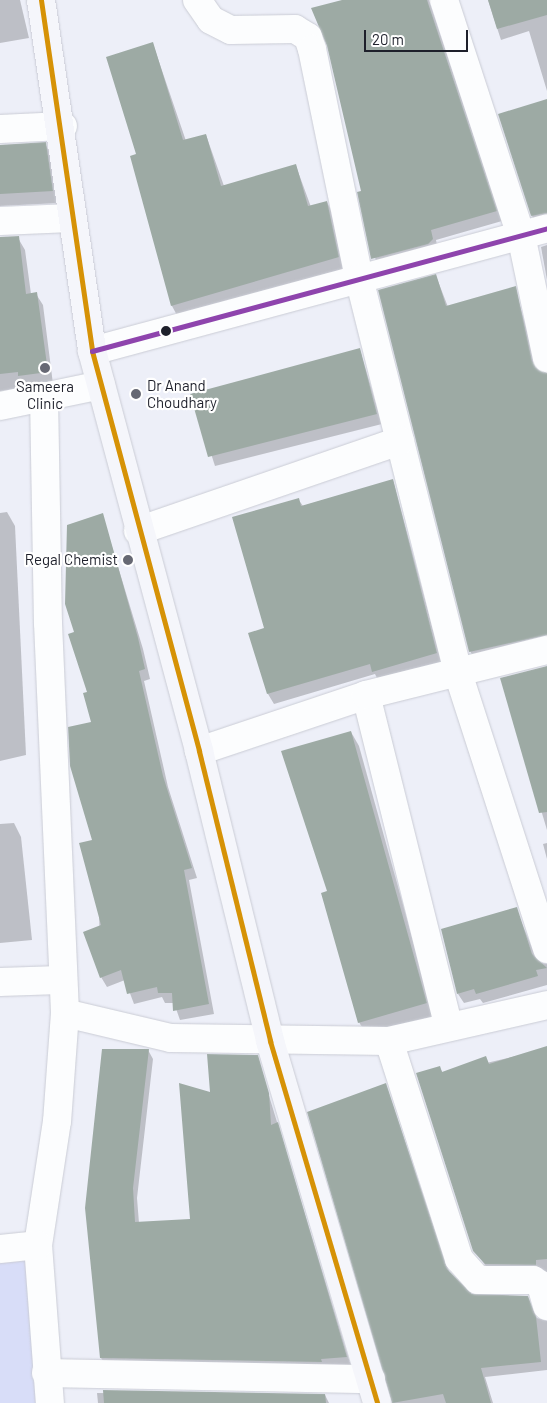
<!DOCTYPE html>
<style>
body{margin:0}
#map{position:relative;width:547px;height:1403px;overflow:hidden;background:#edeff8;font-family:Barlow,sans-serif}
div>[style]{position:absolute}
.green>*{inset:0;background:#d8ddf8}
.shadow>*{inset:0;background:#0003}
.building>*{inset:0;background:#9daaa4}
.roads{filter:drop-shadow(0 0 1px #caccd5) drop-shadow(0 0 1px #caccd5)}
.street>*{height:28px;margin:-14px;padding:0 14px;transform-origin:14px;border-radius:14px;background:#fcfdfe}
.secondary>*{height:28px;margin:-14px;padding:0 14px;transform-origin:14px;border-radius:14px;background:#f5f6fb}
.bus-1>*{height:5px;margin:-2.5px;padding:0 2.5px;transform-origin:2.5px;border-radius:2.5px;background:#d69206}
.bus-2>*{height:5px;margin:-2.5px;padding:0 2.5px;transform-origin:2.5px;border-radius:2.5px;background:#8e44ad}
.dots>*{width:14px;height:14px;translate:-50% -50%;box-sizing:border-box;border:2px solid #fff;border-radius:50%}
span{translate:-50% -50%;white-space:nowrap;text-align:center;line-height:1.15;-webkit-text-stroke:4.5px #fff;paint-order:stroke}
.poi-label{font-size:15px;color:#1e202b}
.left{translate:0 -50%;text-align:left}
.right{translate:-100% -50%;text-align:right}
.scale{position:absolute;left:364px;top:30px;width:104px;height:22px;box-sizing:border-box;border:2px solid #1e202b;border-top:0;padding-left:6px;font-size:15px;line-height:18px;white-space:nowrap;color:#1e202b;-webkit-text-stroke:4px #fff;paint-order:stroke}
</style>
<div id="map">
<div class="green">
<i style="clip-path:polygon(35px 1260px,42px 1403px,0 1403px,0 1263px)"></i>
</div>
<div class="shadow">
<i style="clip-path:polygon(0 0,20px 0,29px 38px,0 43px)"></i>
<i style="clip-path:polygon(347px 0,429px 0,502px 221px,436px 240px,438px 250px,378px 269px,359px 193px,363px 192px)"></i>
<i style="clip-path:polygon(488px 0,547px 0,547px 91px,529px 31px,501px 40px)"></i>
<i style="clip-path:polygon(153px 44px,186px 141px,206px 135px,224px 186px,296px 166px,311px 207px,327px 202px,334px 216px,346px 271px,179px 319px,172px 306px,138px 155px)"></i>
<i style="clip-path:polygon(547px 101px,547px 224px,538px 226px,532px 216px)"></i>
<i style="clip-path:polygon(45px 144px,52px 156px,59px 203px,0 206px,0 145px)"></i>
<i style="clip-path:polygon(18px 238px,25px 250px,31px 294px,36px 294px,43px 305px,53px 384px,0 391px,0 241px)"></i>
<i style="clip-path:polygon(547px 245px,547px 280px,541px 247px)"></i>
<i style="clip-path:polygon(436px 276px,448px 307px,515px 288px,538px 370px,547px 374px,547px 646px,476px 661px,470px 651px)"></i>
<i style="clip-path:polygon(360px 350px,382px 424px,215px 466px,192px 395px)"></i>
<i style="clip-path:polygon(393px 480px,442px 663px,379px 682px,375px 674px,274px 704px,268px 694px,266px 629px,298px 499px,303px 506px)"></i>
<i style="clip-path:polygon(7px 512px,15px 526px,26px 755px,0 761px,0 513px)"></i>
<i style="clip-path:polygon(102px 514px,143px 649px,150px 679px,144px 681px,168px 787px,197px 878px,189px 880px,214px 1014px,180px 1020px,174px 1003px,165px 1003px,162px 997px,134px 1004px,125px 980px,107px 987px,101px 977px,93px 723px,76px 633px)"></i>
<i style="clip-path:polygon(547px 667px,547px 830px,502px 679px)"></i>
<i style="clip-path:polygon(351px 732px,359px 746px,434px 1016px,367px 1036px,359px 1022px,328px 892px)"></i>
<i style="clip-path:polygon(14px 823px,21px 837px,32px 940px,0 943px,0 824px)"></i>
<i style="clip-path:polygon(547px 843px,547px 859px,543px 844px)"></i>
<i style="clip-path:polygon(516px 909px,538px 962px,547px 964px,547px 985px,483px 1003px,480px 999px,464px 1003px,458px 994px)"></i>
<i style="clip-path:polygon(547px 1049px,547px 1277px,491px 1273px,474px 1250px,439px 1067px,443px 1073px)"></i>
<i style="clip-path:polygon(148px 1050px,153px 1059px,137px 1198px,139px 1223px,191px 1220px,212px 1094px,257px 1056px,351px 1366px,107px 1367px,101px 1358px)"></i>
<i style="clip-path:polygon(386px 1085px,450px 1274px,472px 1296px,527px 1297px,537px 1318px,547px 1321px,547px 1370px,485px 1377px,493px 1403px,392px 1403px,386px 1372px)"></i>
<i style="clip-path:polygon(97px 1393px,325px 1395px,329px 1403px,98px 1403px)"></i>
</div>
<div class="building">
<i style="clip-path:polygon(342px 0,427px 0,497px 211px,431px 230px,433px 239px,428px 244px,371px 259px,357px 192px,361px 191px,327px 46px,311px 8px)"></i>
<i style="clip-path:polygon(488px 0,547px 0,547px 15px,497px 29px)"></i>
<i style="clip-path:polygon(153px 42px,183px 140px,206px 134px,221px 186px,296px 164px,308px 206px,327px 201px,339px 257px,171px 306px,130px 156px,136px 154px,106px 57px)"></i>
<i style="clip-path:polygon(547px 99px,547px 213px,531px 216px,498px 114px)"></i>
<i style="clip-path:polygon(46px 142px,53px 191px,0 194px,0 145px)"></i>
<i style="clip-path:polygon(19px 236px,26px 294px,37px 292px,48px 372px,18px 376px,18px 372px,0 374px,0 237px)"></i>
<i style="clip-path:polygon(436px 274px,446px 306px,516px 286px,532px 361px,547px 373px,547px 635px,469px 652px,378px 290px)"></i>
<i style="clip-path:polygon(360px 348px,377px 414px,208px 457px,190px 394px)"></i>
<i style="clip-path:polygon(393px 479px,437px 653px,372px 672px,370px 664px,267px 694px,248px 633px,264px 628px,232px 517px,299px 498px,301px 506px)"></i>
<i style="clip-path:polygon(103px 513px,138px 638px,145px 669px,139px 671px,163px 776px,192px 868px,184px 870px,209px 1004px,173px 1011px,172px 993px,158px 993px,157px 987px,127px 994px,121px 970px,100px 978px,83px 932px,101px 925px,79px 843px,92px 840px,70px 766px,68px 727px,91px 722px,83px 693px,87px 692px,68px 634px,74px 632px,65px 604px,67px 525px)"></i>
<i style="clip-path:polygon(547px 666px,547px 812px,539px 813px,500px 678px)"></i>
<i style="clip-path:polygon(351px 731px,427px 1003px,358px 1023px,321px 893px,327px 891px,281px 751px)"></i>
<i style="clip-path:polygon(517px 907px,532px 954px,547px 968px,536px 970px,538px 976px,476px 994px,474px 989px,457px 994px,441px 929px)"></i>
<i style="clip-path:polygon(547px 1046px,547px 1259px,536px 1260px,536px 1265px,485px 1264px,473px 1251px,416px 1073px,440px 1066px,442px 1072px,486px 1056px,489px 1064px)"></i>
<i style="clip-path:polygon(102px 1049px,149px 1049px,133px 1188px,135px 1222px,190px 1219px,179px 1083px,210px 1092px,207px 1054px,258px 1055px,269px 1093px,271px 1125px,278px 1122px,347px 1357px,321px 1359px,322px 1362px,100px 1358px,85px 1208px)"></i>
<i style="clip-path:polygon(386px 1083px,447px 1269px,472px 1294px,528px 1296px,536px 1317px,541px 1362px,481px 1368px,491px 1403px,446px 1403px,443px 1394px,392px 1403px,307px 1112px)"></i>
<i style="clip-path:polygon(103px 1390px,325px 1394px,326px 1403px,104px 1403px)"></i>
</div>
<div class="roads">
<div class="street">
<i style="left:197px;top:0;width:24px;rotate:55deg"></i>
<i style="left:211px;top:20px;width:22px;rotate:27deg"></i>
<i style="left:231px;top:30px;width:64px;rotate:-0.9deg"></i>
<i style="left:295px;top:29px;width:15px;rotate:32deg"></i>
<i style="left:308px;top:37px;width:13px;rotate:72deg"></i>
<i style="left:312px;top:49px;width:234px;rotate:78.4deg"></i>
<i style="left:359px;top:278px;width:407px;rotate:75.9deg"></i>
<i style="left:458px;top:673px;width:290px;rotate:72.1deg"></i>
<i style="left:444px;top:0;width:247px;rotate:71.9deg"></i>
<i style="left:521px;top:235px;width:126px;rotate:78.1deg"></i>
<i style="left:0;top:129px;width:63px;rotate:-2.7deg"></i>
<i style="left:0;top:221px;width:71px;rotate:-2.4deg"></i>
<i style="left:92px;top:351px;width:471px;rotate:-15.1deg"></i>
<i style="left:44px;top:396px;width:227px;rotate:89deg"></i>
<i style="left:48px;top:623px;width:390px;rotate:87.5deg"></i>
<i style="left:65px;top:1013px;width:108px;rotate:94.2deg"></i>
<i style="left:57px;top:1121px;width:125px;rotate:98.7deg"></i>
<i style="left:38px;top:1245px;width:158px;rotate:85.7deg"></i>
<i style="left:0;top:406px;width:103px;rotate:-11.7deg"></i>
<i style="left:138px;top:531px;width:277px;rotate:-19deg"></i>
<i style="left:366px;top:695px;width:342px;rotate:76deg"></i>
<i style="left:199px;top:751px;width:176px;rotate:-18.5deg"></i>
<i style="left:366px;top:695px;width:187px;rotate:-14deg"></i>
<i style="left:0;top:982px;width:60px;rotate:-1.9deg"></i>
<i style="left:65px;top:1013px;width:109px;rotate:13.3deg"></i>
<i style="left:171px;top:1038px;width:218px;rotate:0.8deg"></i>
<i style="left:389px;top:1041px;width:162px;rotate:-12.8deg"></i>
<i style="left:389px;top:1041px;width:229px;rotate:72.2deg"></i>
<i style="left:459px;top:1259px;width:28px;rotate:48deg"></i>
<i style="left:478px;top:1280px;width:55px"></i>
<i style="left:533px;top:1280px;width:9px;rotate:32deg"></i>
<i style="left:541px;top:1285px;width:22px;rotate:74deg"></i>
<i style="left:0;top:1249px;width:38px;rotate:-6deg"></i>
<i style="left:46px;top:1373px;width:325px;rotate:1.1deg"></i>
</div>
<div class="secondary">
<i style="left:41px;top:0;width:355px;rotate:81.7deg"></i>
<i style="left:92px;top:351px;width:414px;rotate:75deg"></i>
<i style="left:199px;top:751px;width:299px;rotate:76.2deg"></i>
<i style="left:270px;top:1041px;width:377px;rotate:73.5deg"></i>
</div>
</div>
<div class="bus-1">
<i style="left:41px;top:0;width:355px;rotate:81.7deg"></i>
<i style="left:92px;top:351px;width:414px;rotate:75deg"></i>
<i style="left:199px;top:751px;width:299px;rotate:76.2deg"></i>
<i style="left:270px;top:1041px;width:377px;rotate:73.5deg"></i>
</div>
<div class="bus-2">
<i style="left:92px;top:351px;width:471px;rotate:-15.1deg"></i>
</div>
<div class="dots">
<i style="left:166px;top:331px;background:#1e202b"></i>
<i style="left:45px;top:368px;background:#666873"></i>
<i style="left:136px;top:394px;background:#666873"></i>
<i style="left:128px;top:560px;background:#666873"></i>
</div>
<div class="poi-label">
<span class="left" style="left:147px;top:394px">Dr Anand<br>Choudhary</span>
<span style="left:45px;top:395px">Sameera<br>Clinic</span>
<span class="right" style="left:118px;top:560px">Regal Chemist</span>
</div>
<div class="scale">20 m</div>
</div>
